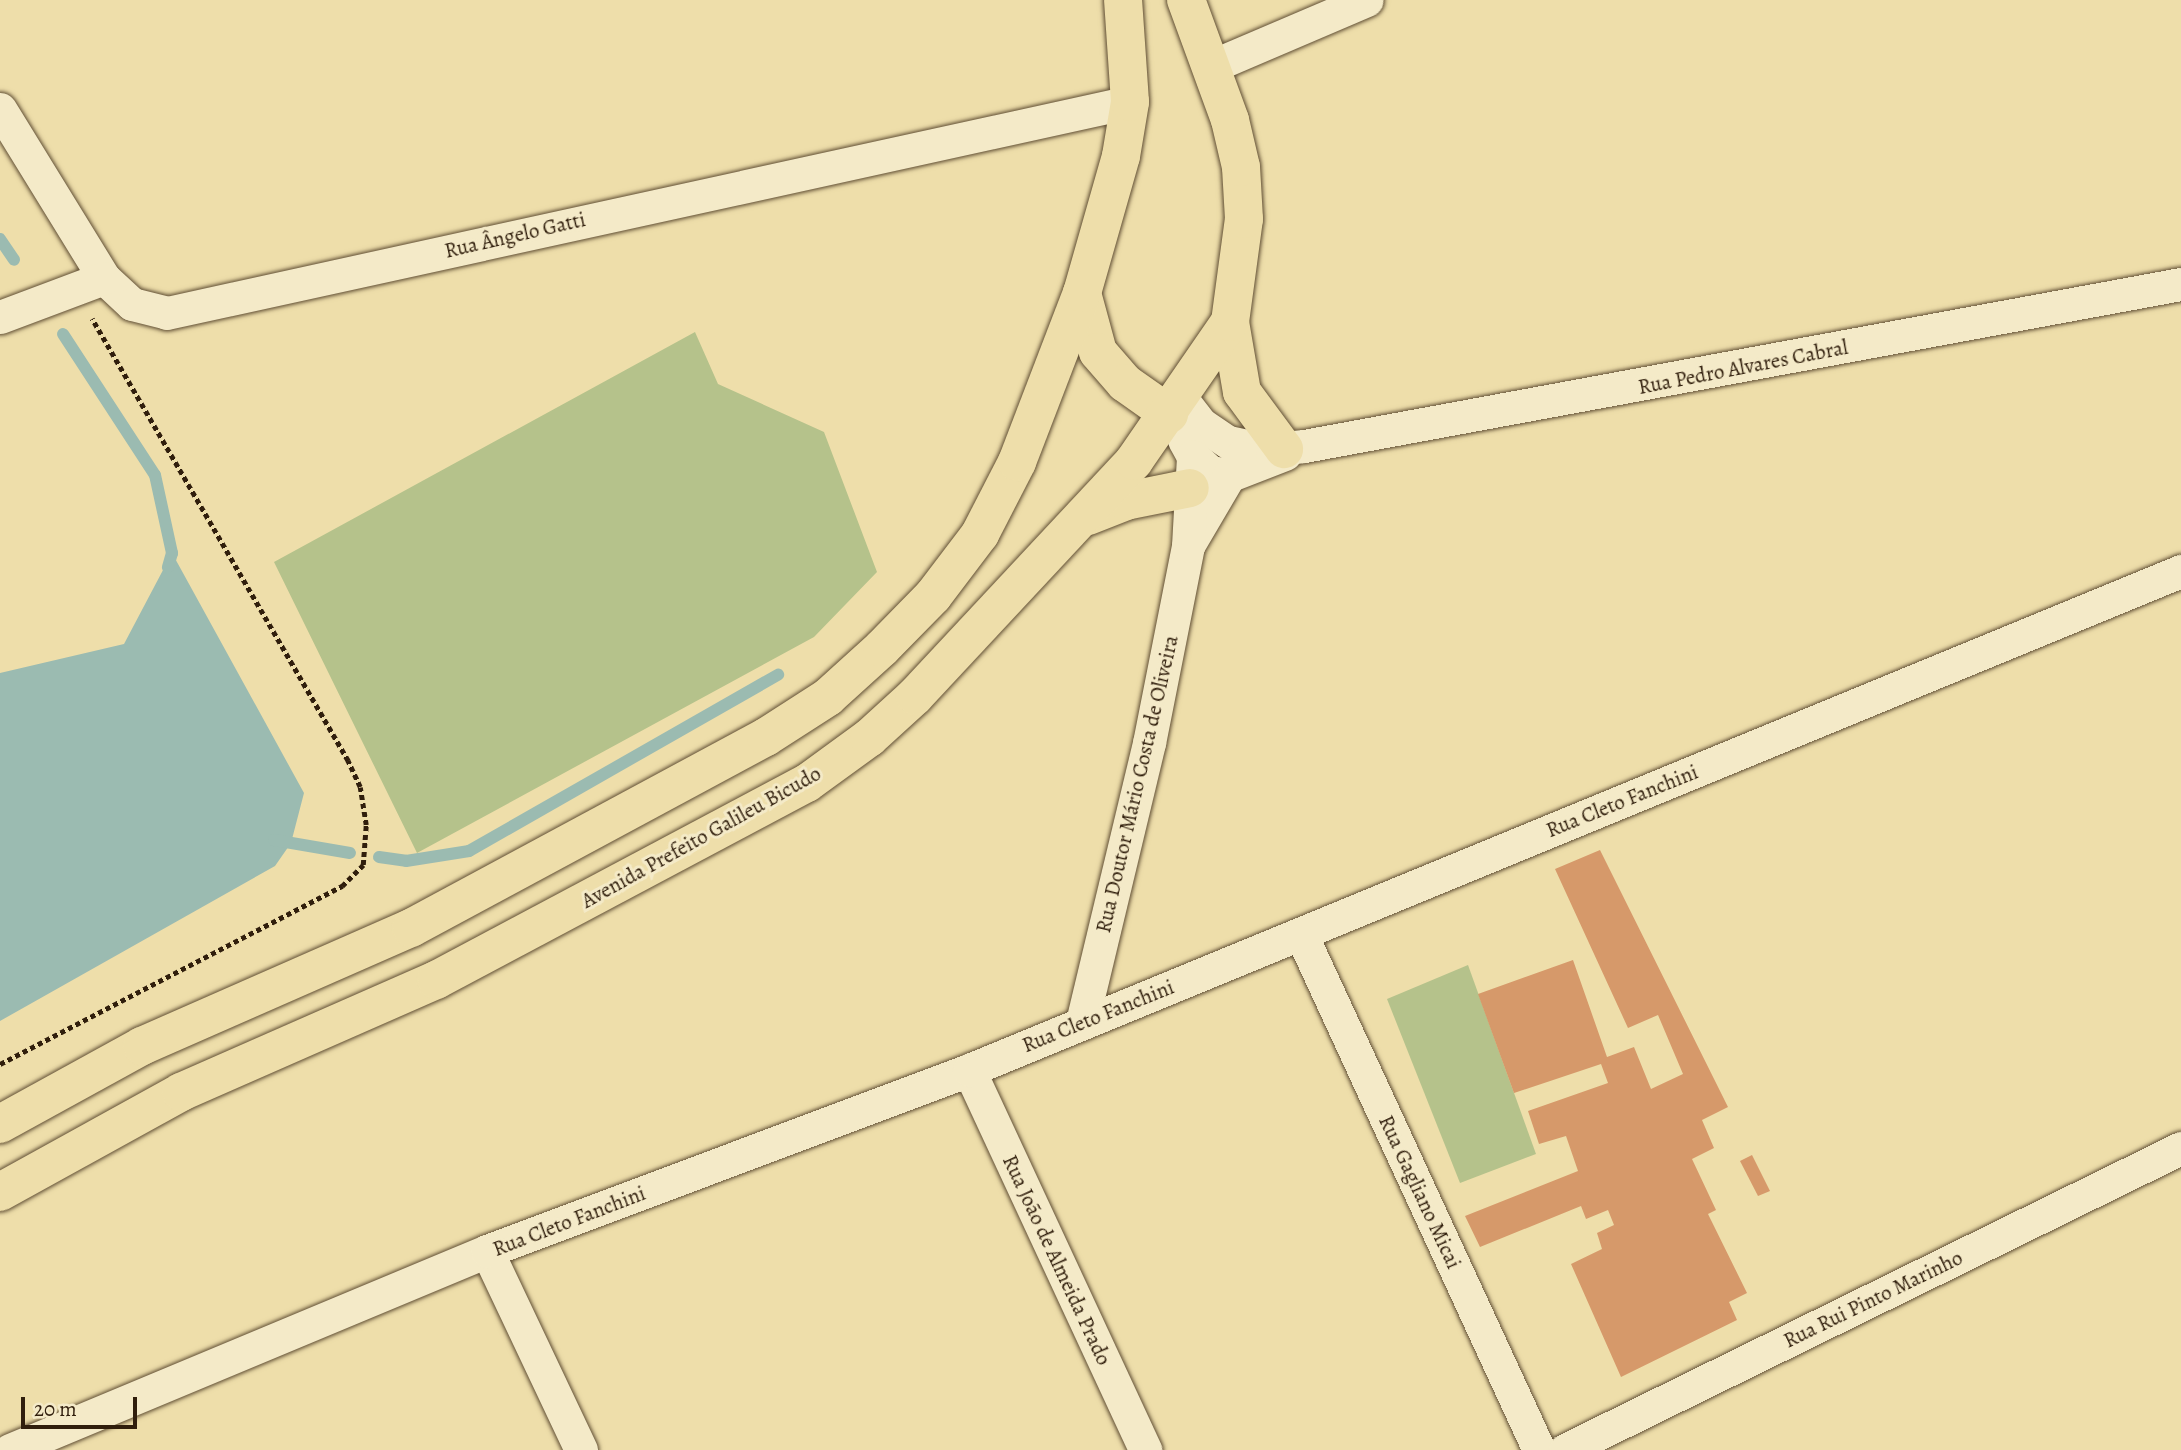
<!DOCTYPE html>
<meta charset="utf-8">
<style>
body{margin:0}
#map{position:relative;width:2181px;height:1450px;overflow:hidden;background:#eedeaa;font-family:Alegreya,serif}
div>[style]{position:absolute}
.green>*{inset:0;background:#b5c28b}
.water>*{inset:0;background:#9bbbb1}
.stream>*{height:12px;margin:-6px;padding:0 6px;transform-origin:6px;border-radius:6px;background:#9bbbb1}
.building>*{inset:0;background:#d6996a}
.path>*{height:4.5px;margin-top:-2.25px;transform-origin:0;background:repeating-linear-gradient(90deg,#301e0c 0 5px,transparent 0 8.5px)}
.roads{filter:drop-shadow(0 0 2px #604e34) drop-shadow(0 0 2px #604e34)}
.minor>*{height:33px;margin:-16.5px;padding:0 16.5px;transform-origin:16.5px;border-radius:16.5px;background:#f4eac8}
.primary>*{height:38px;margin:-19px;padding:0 19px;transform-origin:19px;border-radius:19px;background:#eedeaa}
span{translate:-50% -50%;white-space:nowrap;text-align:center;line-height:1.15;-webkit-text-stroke:6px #f4eac8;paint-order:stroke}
.street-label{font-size:21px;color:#301e0c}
.scale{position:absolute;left:21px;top:1397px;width:116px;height:32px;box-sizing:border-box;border:4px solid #301e0c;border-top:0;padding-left:9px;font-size:21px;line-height:24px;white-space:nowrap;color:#301e0c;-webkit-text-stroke:5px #f4eac8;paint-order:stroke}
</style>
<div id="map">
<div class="green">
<i style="clip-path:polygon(695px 332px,718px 384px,824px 432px,877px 572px,814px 637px,417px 853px,274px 562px)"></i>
<i style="clip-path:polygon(1468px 965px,1536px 1154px,1460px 1183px,1387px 999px)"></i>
</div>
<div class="water">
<i style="clip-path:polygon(172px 553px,304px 793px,291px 843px,275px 866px,0 1021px,0 673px,124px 644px)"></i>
</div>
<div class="stream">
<i style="left:0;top:239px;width:25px;rotate:56deg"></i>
<i style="left:63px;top:334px;width:168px;rotate:56.9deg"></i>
<i style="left:155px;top:475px;width:80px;rotate:77.7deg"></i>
<i style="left:172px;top:553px;width:15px;rotate:106deg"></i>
<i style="left:274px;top:840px;width:77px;rotate:9.7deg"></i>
<i style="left:379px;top:857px;width:27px;rotate:8deg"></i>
<i style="left:406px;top:861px;width:64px;rotate:-9deg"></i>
<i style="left:469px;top:851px;width:356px;rotate:-29.7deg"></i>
</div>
<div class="building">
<i style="clip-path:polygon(1600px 850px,1728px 1107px,1702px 1120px,1714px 1148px,1692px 1159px,1716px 1210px,1708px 1214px,1747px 1293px,1729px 1302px,1737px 1320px,1621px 1377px,1571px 1264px,1602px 1249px,1597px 1233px,1614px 1225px,1608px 1210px,1586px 1219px,1581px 1206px,1480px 1247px,1465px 1216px,1578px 1171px,1566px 1136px,1539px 1144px,1528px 1111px,1608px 1083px,1601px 1064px,1514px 1093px,1478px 994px,1573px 960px,1607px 1057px,1634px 1047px,1651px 1089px,1683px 1074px,1658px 1015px,1628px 1028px,1555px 869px)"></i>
<i style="clip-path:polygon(1752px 1155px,1770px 1191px,1758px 1196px,1740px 1161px)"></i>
</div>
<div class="path">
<i style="left:0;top:1064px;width:386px;rotate:-27.5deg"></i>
<i style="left:342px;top:886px;width:30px;rotate:-45deg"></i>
<i style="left:363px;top:865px;width:40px;rotate:-85.7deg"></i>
<i style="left:366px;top:825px;width:38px;rotate:-99deg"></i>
<i style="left:360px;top:787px;width:29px;rotate:-115deg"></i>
<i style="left:348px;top:761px;width:511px;rotate:-120.08deg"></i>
</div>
<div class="roads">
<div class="minor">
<i style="left:1212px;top:66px;width:168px;rotate:-23.1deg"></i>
<i style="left:0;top:109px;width:198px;rotate:58.4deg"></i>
<i style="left:104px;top:278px;width:38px;rotate:43deg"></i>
<i style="left:132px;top:304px;width:36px;rotate:14deg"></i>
<i style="left:167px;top:313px;width:986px;rotate:-12.36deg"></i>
<i style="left:0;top:317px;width:111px;rotate:-20.6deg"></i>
<i style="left:1180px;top:397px;width:34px;rotate:52deg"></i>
<i style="left:1201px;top:424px;width:32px;rotate:34deg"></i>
<i style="left:1228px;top:442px;width:39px;rotate:12deg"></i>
<i style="left:1266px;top:450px;width:38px;rotate:-6deg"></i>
<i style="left:1304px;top:446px;width:892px;rotate:-10.47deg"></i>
<i style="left:1184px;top:440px;width:18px;rotate:61deg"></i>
<i style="left:1193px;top:456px;width:23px;rotate:43deg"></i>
<i style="left:1210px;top:472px;width:21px;rotate:8deg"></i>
<i style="left:1231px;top:475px;width:58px;rotate:-21.3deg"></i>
<i style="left:1189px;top:544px;width:101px;rotate:-59.6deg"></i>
<i style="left:1301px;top:934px;width:568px;rotate:65.24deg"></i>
<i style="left:1082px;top:1022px;width:287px;rotate:-76.5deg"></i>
<i style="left:1149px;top:743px;width:201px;rotate:-78.8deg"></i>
<i style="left:1188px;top:546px;width:90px;rotate:-86.8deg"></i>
<i style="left:969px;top:1070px;width:419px;rotate:65.1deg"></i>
<i style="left:487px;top:1251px;width:220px;rotate:64.7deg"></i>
<i style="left:10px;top:1450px;width:517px;rotate:-22.65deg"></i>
<i style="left:487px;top:1251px;width:515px;rotate:-20.58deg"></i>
<i style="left:969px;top:1070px;width:1311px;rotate:-22.38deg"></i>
<i style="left:1565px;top:1450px;width:686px;rotate:-26.12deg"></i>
</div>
<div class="primary">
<i style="left:1082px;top:293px;width:61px;rotate:74.8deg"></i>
<i style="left:1098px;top:352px;width:41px;rotate:48.9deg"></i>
<i style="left:1125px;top:383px;width:54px;rotate:35.2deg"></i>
<i style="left:1230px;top:322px;width:71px;rotate:80.3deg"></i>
<i style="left:1242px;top:392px;width:71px;rotate:53.6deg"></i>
<i style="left:1088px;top:516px;width:41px;rotate:-21.5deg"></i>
<i style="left:1126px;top:501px;width:65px;rotate:-11.5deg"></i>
<i style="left:0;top:1124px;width:162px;rotate:-28.8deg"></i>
<i style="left:142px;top:1046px;width:294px;rotate:-23.7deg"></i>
<i style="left:411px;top:928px;width:403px;rotate:-28.3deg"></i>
<i style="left:766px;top:737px;width:74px;rotate:-32.8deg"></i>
<i style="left:828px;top:697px;width:73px;rotate:-42.2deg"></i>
<i style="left:882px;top:648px;width:73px;rotate:-45.6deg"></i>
<i style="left:933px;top:596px;width:78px;rotate:-52.8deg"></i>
<i style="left:980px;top:534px;width:81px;rotate:-62.8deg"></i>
<i style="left:1017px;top:462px;width:181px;rotate:-69deg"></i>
<i style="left:1082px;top:293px;width:142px;rotate:-74.1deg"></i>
<i style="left:1121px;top:156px;width:55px;rotate:-80.5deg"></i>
<i style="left:1130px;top:102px;width:102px;rotate:-93.9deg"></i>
<i style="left:0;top:1192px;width:207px;rotate:-28.9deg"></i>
<i style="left:181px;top:1092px;width:279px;rotate:-23.7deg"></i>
<i style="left:436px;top:980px;width:420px;rotate:-28deg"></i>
<i style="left:807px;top:783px;width:77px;rotate:-36deg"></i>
<i style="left:869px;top:738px;width:62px;rotate:-42.4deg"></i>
<i style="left:915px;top:696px;width:321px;rotate:-47deg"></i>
<i style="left:1134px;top:461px;width:169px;rotate:-55.4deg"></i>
<i style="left:1230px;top:322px;width:104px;rotate:-82.3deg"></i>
<i style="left:1244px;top:219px;width:52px;rotate:-93.3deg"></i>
<i style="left:1241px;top:167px;width:48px;rotate:-103.2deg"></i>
<i style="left:1230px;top:120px;width:128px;rotate:-110.1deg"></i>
</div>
</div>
<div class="street-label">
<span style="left:515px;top:235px;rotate:-13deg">Rua Ângelo Gatti</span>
<span style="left:1743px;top:367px;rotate:-11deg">Rua Pedro Alvares Cabral</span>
<span style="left:1137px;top:784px;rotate:-77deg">Rua Doutor Mário Costa de Oliveira</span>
<span style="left:1622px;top:801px;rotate:-22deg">Rua Cleto Fanchini</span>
<span style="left:701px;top:837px;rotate:-29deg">Avenida Prefeito Galileu Bicudo</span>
<span style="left:1098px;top:1016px;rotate:-22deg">Rua Cleto Fanchini</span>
<span style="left:1420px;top:1192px;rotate:65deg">Rua Gagliano Micai</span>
<span style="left:569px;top:1221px;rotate:-21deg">Rua Cleto Fanchini</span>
<span style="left:1057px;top:1260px;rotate:65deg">Rua João de Almeida Prado</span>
<span style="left:1873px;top:1299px;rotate:-26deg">Rua Rui Pinto Marinho</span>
</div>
<div class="scale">20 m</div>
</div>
